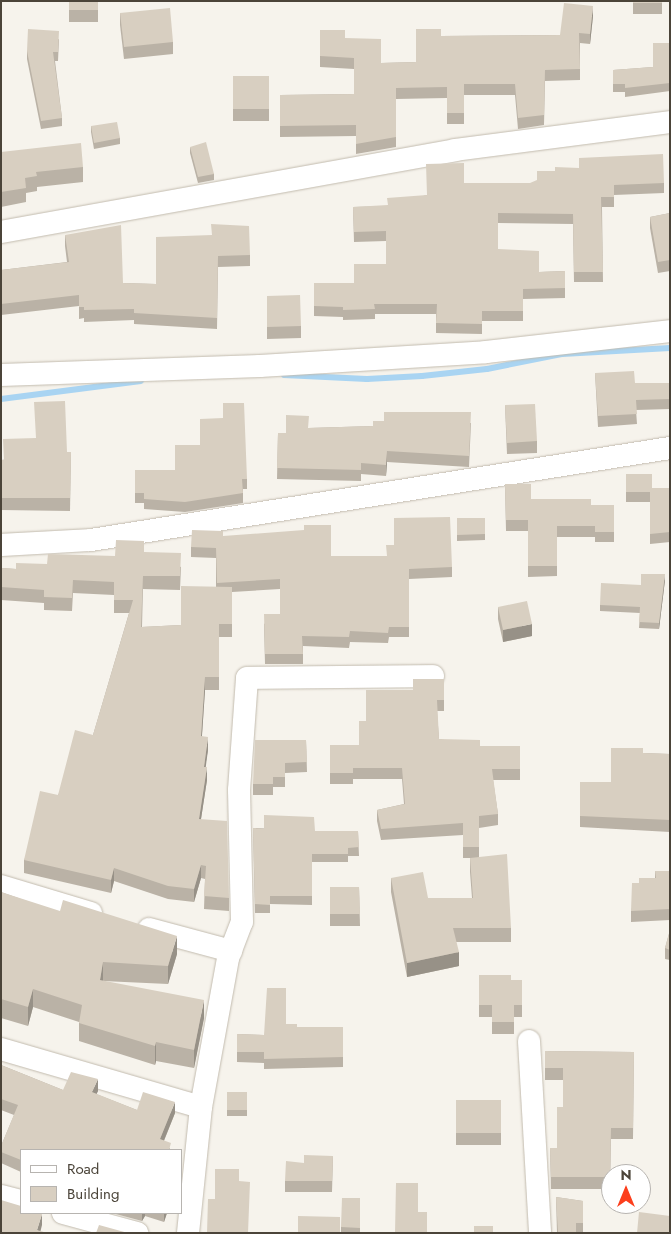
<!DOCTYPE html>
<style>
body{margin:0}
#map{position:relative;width:671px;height:1234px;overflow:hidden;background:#f6f3ec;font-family:Jost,sans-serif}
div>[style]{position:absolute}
.stream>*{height:6px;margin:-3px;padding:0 3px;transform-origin:3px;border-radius:3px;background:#a9d4f2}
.roads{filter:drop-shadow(0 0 1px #c2bbae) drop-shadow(0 0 1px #c2bbae)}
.street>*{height:22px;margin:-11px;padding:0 11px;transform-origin:11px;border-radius:11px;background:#fff}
.wall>*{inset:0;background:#bab2a6}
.shaded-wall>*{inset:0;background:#979187}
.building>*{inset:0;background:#d8cfc1}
span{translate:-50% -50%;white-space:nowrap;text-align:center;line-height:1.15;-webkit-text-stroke:4px #fff;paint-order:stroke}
.frame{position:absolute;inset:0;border:2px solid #4b4439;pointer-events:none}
.legend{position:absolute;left:20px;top:1149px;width:162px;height:65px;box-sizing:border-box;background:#fff;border:1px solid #b7b4b0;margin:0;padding:6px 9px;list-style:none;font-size:15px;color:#4b4439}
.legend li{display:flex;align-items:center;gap:10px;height:25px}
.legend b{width:25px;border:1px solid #b7b4b0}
.north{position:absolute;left:601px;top:1164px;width:50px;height:50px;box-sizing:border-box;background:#fff;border:1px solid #b7b4b0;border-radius:50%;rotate:0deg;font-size:14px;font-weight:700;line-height:20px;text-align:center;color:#4b4439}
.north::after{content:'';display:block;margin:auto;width:18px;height:22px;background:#fc3f1d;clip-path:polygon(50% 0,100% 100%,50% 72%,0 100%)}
</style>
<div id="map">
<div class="stream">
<i style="left:284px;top:375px;width:83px;rotate:2.8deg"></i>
<i style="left:367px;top:379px;width:55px;rotate:-3.1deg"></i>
<i style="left:422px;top:376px;width:65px;rotate:-6.1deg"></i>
<i style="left:487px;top:369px;width:76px;rotate:-11.3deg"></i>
<i style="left:562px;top:354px;width:108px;rotate:-3.2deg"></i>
<i style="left:1px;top:399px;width:141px;rotate:-7.3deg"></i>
</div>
<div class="roads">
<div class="street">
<i style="left:1px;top:232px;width:461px;rotate:-10.2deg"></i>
<i style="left:455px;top:150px;width:217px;rotate:-7.4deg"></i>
<i style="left:1px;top:375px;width:259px;rotate:-2deg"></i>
<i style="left:260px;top:366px;width:226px;rotate:-3.5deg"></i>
<i style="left:486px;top:352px;width:185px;rotate:-6.5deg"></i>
<i style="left:1px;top:545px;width:90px;rotate:-3.2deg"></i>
<i style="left:91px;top:540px;width:586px;rotate:-9.03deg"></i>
<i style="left:1px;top:886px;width:94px;rotate:16.7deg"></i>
<i style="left:149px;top:929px;width:85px;rotate:15deg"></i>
<i style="left:529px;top:1041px;width:192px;rotate:86.7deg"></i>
<i style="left:1px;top:1049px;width:208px;rotate:16.2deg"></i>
<i style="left:1px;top:1196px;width:21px;rotate:14deg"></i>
<i style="left:63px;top:1213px;width:77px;rotate:15.1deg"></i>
<i style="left:188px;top:1233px;width:127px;rotate:-84.1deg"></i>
<i style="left:201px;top:1107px;width:151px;rotate:-79.7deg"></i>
<i style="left:228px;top:958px;width:39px;rotate:-69deg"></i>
<i style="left:242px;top:922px;width:132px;rotate:-91.3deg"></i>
<i style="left:239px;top:790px;width:112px;rotate:-85.9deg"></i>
<i style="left:247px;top:678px;width:186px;rotate:-0.6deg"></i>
</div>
</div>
<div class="wall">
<i style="clip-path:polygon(69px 1px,98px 1px,98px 22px,69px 22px)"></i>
<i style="clip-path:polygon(633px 1px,662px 1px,662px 14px,633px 14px)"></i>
<i style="clip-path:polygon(120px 13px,173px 42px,173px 54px,124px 59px,120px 25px)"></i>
<i style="clip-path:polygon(593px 16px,590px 44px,580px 43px,580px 80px,545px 81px,544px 125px,518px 129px,515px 95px,464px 95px,464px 124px,447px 124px,447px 98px,396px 99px,396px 147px,356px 154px,356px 136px,280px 137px,280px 95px,354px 94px,354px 69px,320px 67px,320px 30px,345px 38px,381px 63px,416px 62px,441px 36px,560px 35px)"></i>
<i style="clip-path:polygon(59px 39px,58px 61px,55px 61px,62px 118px,62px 126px,41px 129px,27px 59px,27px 51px)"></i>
<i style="clip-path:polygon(670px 43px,670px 91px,625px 97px,625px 92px,613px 92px,613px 70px,653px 67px)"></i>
<i style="clip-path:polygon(233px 76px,269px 76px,269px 121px,233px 121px)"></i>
<i style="clip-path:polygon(91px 126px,120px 138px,120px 144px,94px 149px,91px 132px)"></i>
<i style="clip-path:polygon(190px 147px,214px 174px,214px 180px,198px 183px,190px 153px)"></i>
<i style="clip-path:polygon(1px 152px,83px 167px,83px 182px,37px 187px,37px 191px,26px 193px,26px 202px,1px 207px)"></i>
<i style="clip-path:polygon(464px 183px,664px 183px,664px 193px,614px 195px,614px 207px,602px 207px,603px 282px,574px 282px,573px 224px,498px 223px,498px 249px,539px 272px,565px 271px,565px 298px,523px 299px,523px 321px,482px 321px,482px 334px,436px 333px,436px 314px,375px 314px,375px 319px,343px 320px,343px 317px,314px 316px,314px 283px,354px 283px,386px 264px,386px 241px,354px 242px,353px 207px,387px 206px,427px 195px)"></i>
<i style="clip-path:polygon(670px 213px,670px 271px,658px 273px,650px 228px,650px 217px)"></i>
<i style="clip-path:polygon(65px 235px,123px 283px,156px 284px,156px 237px,250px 255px,250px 266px,218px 267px,217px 329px,134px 324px,134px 320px,84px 322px,84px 318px,79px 319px,79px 306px,1px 315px,1px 270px,67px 262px,65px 246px)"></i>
<i style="clip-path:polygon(267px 296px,301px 326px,301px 338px,267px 339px)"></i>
<i style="clip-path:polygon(595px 373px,635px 383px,670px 383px,670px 409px,636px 410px,637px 424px,598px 427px)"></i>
<i style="clip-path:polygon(505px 405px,537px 441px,537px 453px,507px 454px)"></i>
<i style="clip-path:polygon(471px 423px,469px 467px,387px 462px,386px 476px,361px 474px,361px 481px,277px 479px,278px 433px,286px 433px,309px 428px)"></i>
<i style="clip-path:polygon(67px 452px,71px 452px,70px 511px,1px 510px,1px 460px)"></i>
<i style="clip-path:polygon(135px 470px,247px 479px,247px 489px,243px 489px,243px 503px,185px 512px,144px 509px,144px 503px,135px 503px)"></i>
<i style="clip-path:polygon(626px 474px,652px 488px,670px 488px,670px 542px,650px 544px,650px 502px,626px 502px)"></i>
<i style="clip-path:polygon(505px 484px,531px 499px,591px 505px,614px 505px,614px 542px,595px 542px,595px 537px,557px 537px,557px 576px,528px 577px,528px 531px,506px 531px)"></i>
<i style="clip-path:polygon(457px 518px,485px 518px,485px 540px,457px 541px)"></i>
<i style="clip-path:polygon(223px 536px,331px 556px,452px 567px,452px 577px,409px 579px,409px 637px,389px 637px,388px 643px,350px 642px,349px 648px,303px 646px,303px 664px,265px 664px,264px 624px,280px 614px,280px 589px,232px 592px,232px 637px,219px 637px,219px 690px,205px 690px,202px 736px,208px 750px,205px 767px,207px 780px,201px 819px,229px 898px,229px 911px,204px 909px,205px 879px,201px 878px,194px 902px,168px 899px,114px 881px,111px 893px,24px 873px,24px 860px,58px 795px,93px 735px,129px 613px,114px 613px,114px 595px,73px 593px,72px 611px,44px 610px,44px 603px,1px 600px,1px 568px,16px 569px,115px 556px,144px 552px,181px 567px,180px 590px,143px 589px,142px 627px,181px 625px,216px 587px,216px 558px,191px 557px,191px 547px)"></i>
<i style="clip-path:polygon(665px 580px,659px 629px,639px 628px,640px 613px,600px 611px,600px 605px,641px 585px)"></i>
<i style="clip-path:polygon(498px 607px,532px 636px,503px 642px,498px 619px)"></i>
<i style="clip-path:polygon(444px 679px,444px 711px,437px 711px,439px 739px,480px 746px,520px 746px,520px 780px,493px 780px,498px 814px,498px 825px,479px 828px,479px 857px,511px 928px,511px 942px,456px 942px,459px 966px,407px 977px,391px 892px,391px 878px,428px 898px,472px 898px,470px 872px,470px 858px,463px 858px,463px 835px,381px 840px,377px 821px,377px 810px,404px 804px,402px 779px,353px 779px,353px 784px,330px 784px,330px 745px,359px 745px,366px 721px)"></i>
<i style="clip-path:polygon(306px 740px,307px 772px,285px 773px,285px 787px,273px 787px,273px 795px,253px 795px,253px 784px)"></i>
<i style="clip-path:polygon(643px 753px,670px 754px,670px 832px,580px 827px,580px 782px,611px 782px)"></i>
<i style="clip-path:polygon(253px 828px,315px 831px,358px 831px,359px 856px,348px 856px,348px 862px,312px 862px,312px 905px,270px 904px,270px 913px,255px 913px)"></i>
<i style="clip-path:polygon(655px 871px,670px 871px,670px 920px,631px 922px,631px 911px,639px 883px,655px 878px)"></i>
<i style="clip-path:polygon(330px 887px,359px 887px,360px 926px,330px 926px)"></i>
<i style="clip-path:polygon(1px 892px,177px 954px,168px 984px,103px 981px,204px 1018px,194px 1068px,156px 1061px,155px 1065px,79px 1041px,79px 1022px,33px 1007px,28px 1026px,1px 1018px)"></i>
<i style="clip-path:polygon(670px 930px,670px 960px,665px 959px,665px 948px)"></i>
<i style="clip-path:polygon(479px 975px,511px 980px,522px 980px,522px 1017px,514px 1017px,514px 1034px,492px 1034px,492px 1017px,479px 1017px)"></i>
<i style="clip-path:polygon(286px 1024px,297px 1027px,343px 1027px,343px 1067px,264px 1069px,264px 1063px,237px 1062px,237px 1034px,264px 1035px)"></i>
<i style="clip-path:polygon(545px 1051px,634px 1052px,633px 1139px,611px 1139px,610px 1189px,551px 1189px,550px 1148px,557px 1148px,563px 1107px,563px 1080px,545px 1080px)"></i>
<i style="clip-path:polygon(1px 1065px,63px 1090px,98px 1091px,96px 1094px,137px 1110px,175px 1113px,164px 1141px,171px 1150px,21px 1150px,21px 1172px,1px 1163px,1px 1146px,14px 1115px,1px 1110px)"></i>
<i style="clip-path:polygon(227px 1092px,247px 1092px,247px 1116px,227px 1116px)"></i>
<i style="clip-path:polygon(456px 1100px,501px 1100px,501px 1145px,456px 1145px)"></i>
<i style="clip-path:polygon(333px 1156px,332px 1192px,285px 1192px,285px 1181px,304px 1163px)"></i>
<i style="clip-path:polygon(556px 1197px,583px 1201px,583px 1232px,557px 1233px)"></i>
<i style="clip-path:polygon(360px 1198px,360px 1233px,341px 1233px,341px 1227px)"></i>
<i style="clip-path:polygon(112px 1213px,167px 1213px,164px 1222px,145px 1216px,142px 1221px)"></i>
</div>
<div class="shaded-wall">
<i style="clip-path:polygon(593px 6px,593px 16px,590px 44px,590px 34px)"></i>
<i style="clip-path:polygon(387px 451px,387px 462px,386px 476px,386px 465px)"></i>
<i style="clip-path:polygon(665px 574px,665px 580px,659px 629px,659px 623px)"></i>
<i style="clip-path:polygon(532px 624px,532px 636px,503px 642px,503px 630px)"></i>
<i style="clip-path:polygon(205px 677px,205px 690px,201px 749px,201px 736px)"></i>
<i style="clip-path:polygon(208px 737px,208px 750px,204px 780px,204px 767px)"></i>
<i style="clip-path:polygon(207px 767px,207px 780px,199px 832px,199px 819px)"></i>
<i style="clip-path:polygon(201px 865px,201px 878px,194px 902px,194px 889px)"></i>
<i style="clip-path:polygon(114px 868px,114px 881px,111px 893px,111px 880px)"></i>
<i style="clip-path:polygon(177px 936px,177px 954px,168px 984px,168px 966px)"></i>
<i style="clip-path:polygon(459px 952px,459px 966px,407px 977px,407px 963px)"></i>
<i style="clip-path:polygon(103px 962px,103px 980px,100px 999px,100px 980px)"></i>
<i style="clip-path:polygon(33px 989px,33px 1007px,28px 1026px,28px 1007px)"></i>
<i style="clip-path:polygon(204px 1000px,204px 1018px,194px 1068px,194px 1050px)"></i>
<i style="clip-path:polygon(156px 1042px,156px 1061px,155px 1065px,155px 1046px)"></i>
<i style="clip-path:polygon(98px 1079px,98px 1091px,92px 1104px,92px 1092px)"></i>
<i style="clip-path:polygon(175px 1102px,175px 1113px,160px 1150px,160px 1139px)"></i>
<i style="clip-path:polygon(142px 1213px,145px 1213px,145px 1216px,142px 1221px)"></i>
<i style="clip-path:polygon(164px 1213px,167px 1213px,164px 1222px)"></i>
<i style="clip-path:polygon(42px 1214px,42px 1225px,40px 1233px,37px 1230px)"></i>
</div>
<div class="building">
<i style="clip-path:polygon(69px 1px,98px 1px,98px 10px,69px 10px)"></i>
<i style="clip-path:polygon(633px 1px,662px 1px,662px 3px,633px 3px)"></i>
<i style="clip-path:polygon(564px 3px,593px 6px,590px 34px,579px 33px,580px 69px,545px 70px,544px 115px,518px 118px,515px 84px,464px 84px,464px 113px,447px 113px,447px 87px,396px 88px,396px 137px,356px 144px,356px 125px,280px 126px,280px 95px,354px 94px,354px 58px,320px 56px,320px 30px,345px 30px,345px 38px,381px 39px,381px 63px,416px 62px,416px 29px,441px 29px,441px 36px,560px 35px)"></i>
<i style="clip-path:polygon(170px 8px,173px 42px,124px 47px,120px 13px)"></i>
<i style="clip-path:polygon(28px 29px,59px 31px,58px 52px,53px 52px,62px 118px,41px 121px,27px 51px)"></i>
<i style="clip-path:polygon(653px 43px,670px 43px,670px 83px,625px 88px,625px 84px,613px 84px,613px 70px,653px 67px)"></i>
<i style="clip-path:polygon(233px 76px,269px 76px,269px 109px,233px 109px)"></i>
<i style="clip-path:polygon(117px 122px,120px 138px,94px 143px,91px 126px)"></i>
<i style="clip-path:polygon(206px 142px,214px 174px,198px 177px,190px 147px)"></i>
<i style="clip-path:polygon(81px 143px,83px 167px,36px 172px,37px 176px,25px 178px,26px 188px,1px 192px,1px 152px)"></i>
<i style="clip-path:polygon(663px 154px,664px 183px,614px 185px,614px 197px,601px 197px,603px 272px,574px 272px,573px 214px,498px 213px,498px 249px,539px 251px,539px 272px,565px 271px,565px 288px,523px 289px,523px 311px,482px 311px,482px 324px,436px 323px,437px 304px,374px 304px,375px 309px,343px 310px,343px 307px,314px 306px,314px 283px,354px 283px,354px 264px,386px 264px,386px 231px,354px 232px,353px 207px,388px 205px,387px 198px,427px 195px,426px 164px,464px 163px,464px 183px,530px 183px,537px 180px,537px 171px,555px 171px,555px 167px,579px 168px,579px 158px)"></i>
<i style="clip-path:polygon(670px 213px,670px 260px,658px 262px,650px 217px)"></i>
<i style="clip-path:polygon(211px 224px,249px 226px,250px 255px,218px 256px,217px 318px,134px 313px,134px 309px,84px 310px,84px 307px,79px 307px,79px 295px,1px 304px,1px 270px,69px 262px,65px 235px,121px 225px,123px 283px,156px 284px,156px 237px,212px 235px)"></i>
<i style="clip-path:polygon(300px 295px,301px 326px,267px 327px,267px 296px)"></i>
<i style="clip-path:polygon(634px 371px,635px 383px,670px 383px,670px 399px,636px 400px,637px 414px,598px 416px,595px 373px)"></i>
<i style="clip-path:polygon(65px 401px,67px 452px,71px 452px,70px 498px,1px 498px,1px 460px,4px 460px,3px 439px,36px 438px,34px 402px)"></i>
<i style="clip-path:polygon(223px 403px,244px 403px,247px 479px,242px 479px,243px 493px,185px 502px,144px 499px,144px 493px,135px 493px,135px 470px,175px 470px,175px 445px,200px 445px,200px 419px,223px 418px)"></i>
<i style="clip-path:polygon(535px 404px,537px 441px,507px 443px,505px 405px)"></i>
<i style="clip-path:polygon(384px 412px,471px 412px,469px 456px,387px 451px,386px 465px,361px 463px,361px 470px,277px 468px,278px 433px,286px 433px,286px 415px,309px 416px,308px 428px,373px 426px,373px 421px,384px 421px)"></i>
<i style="clip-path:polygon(626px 474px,652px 474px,652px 488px,670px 488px,670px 532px,650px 534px,650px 492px,626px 492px)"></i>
<i style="clip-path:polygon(505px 484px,531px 484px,531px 499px,591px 499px,591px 505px,614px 505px,614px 532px,595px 532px,595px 526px,557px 526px,557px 566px,528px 566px,528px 520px,506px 520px)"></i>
<i style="clip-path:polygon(450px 517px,452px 567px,409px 569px,409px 627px,389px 627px,388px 633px,350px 631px,349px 637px,302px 636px,303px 654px,265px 654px,264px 614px,280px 614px,280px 579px,217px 583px,216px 548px,191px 547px,192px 530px,223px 531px,223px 536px,304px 530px,304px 525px,331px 525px,331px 556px,387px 556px,386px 545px,394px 545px,394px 518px)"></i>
<i style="clip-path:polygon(457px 518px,485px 518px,485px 534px,457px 535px)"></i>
<i style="clip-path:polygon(116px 540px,144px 541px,144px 552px,181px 553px,180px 576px,143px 576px,141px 627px,181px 625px,181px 586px,232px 587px,232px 624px,219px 624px,219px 677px,205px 677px,201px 736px,208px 737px,204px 767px,207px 767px,199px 819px,227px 821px,229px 898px,204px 896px,206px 866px,201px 865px,194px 889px,168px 886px,114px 868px,111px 880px,24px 860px,40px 791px,58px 795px,75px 730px,93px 735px,133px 600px,114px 600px,114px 582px,73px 580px,72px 598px,44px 597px,44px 590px,1px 587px,1px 568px,16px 569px,16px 563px,47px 564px,48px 554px,115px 556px)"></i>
<i style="clip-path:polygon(641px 574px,665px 574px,659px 623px,639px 622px,640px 607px,600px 605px,601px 583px,641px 585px)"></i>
<i style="clip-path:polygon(527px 601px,532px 624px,503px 630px,498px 607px)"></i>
<i style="clip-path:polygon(413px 679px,444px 679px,444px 700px,437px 700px,439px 739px,480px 740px,480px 746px,520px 746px,520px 769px,492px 769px,498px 814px,479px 816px,479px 847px,463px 847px,463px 823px,381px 829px,377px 810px,405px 804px,402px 768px,353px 768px,353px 773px,330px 773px,330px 745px,359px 745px,359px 721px,366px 721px,366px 690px,413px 690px)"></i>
<i style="clip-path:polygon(255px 740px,306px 740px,307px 762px,285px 763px,285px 777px,273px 777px,273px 784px,253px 784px)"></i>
<i style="clip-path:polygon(611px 748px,643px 748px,643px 753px,670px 754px,670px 820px,580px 816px,580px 782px,611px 782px)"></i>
<i style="clip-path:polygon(264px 815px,314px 817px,315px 831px,358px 831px,359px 847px,348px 848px,348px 854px,312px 854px,312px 896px,270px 896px,270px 905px,255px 904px,253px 828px,264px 829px)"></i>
<i style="clip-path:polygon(507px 854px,511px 928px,453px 928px,459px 952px,407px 963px,391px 878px,423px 872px,428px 898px,473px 898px,470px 858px)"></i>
<i style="clip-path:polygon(655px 871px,670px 871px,670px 909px,631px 911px,632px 883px,639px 883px,639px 878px,656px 878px)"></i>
<i style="clip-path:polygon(330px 887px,359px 887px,360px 914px,330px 914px)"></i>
<i style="clip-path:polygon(1px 892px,60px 911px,63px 900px,177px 936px,168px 966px,103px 962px,100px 980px,204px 1000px,194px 1050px,156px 1042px,155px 1046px,79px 1023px,82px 1005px,33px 989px,28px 1007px,1px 999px)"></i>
<i style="clip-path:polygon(670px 930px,670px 950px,665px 948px)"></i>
<i style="clip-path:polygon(479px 975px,511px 975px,511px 980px,522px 980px,522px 1005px,514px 1005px,514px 1022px,492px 1022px,492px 1005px,479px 1005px)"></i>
<i style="clip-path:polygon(267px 988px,286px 988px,286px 1024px,297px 1024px,297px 1027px,343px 1027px,343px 1057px,264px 1059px,264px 1052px,237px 1052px,237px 1034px,264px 1035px)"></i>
<i style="clip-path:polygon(545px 1051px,634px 1052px,633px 1128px,611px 1128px,610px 1177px,551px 1177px,550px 1148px,557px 1148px,557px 1107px,563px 1107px,563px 1068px,545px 1068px)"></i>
<i style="clip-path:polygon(1px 1065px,63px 1090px,71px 1072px,98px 1079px,92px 1092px,137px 1110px,143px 1092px,175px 1102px,160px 1139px,171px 1143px,169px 1150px,21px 1150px,21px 1160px,1px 1152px,1px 1146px,18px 1105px,1px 1099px)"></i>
<i style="clip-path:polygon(227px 1092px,247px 1092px,247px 1110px,227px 1110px)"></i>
<i style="clip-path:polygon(456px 1100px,501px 1100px,501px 1133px,456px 1133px)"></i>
<i style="clip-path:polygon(304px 1155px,333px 1156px,332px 1181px,285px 1181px,286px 1161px,304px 1163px)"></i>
<i style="clip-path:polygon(215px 1169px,239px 1169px,239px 1181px,250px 1182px,248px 1233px,207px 1233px,208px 1199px,215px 1199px)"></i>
<i style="clip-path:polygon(396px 1183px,418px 1183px,418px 1212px,427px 1212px,427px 1233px,395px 1233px)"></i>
<i style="clip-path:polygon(556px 1197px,583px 1201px,583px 1223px,576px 1223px,576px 1233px,558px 1233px)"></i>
<i style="clip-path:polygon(342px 1198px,360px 1198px,360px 1228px,341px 1227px)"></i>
<i style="clip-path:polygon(1px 1200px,21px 1206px,21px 1213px,39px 1213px,42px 1214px,37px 1230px,47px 1233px,1px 1233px)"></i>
<i style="clip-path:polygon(639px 1212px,670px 1216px,670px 1233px,637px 1233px)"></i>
<i style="clip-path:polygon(298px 1216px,340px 1217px,340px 1233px,298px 1233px)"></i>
<i style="clip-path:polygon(99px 1225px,128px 1233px,96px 1233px)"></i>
<i style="clip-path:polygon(474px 1226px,493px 1226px,493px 1233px,474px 1233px)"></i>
</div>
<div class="frame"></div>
<ul class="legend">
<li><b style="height:6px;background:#fff"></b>Road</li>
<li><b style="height:14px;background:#d8cfc1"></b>Building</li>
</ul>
<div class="north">N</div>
</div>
